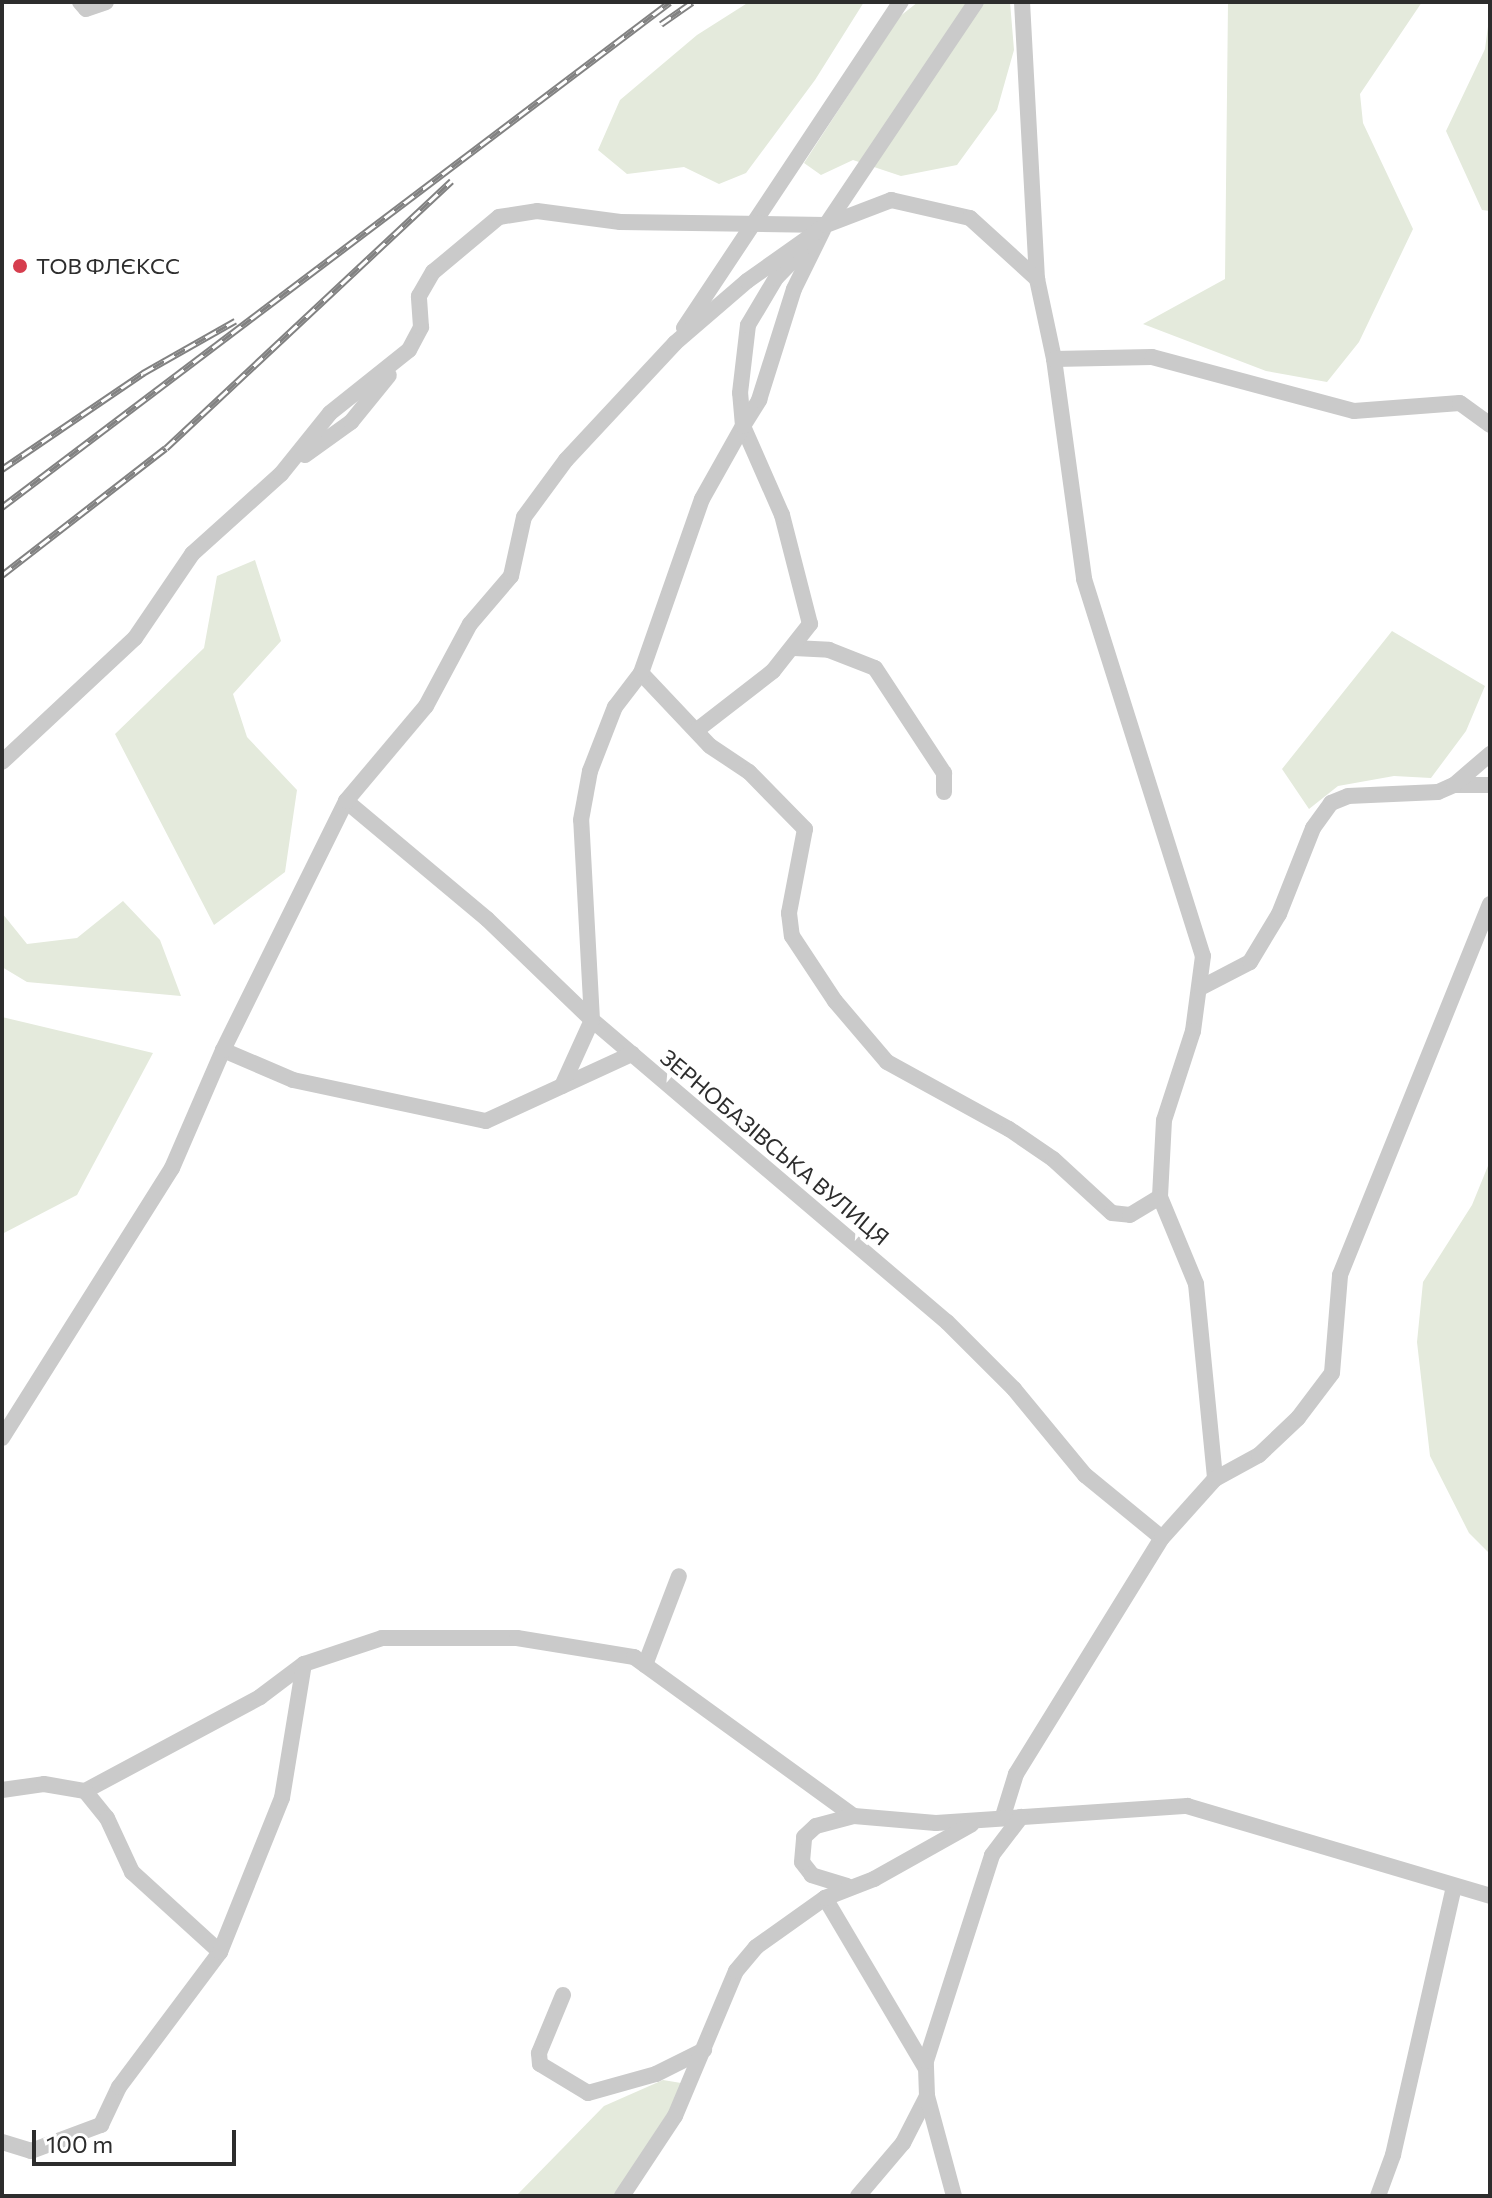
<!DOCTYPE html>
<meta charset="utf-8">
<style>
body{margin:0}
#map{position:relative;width:1492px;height:2198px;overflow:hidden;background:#fff;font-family:Commissioner,sans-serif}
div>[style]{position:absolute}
.green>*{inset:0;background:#e4eadc}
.minor>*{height:16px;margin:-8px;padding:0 8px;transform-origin:8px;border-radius:8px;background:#cacaca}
.rail>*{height:7px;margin-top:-3.5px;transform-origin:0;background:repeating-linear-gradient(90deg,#fff 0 12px,#828282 0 24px);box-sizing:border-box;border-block:2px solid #828282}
.dots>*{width:22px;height:22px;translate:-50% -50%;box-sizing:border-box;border:4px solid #fff;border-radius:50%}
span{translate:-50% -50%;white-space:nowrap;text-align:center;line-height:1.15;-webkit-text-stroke:8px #fff;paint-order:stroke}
.poi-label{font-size:22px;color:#2d2d2d}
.left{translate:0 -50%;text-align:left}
.street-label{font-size:22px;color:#2d2d2d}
.frame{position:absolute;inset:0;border:4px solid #2d2d2d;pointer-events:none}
.scale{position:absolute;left:32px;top:2130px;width:204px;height:36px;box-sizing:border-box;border:4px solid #2d2d2d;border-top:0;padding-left:10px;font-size:24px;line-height:28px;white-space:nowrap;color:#2d2d2d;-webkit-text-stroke:6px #fff;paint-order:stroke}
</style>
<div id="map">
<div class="green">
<i style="clip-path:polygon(749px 2px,864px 2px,815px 80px,746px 173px,719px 184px,684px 167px,627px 174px,598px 150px,620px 100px,697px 35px)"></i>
<i style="clip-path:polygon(918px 2px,1010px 2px,1014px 50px,997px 110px,957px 165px,901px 176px,853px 160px,821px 175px,804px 163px,899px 17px)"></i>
<i style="clip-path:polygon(1228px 2px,1422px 2px,1360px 94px,1363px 123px,1413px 229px,1359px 342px,1327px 382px,1266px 371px,1143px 324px,1225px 279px)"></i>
<i style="clip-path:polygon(1490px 11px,1490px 211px,1482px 210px,1446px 131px,1485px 49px)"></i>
<i style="clip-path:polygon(255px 560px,281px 641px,233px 694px,247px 737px,297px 790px,285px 872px,214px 925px,115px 734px,204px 648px,217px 576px)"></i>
<i style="clip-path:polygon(1392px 631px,1485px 686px,1466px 731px,1431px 778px,1394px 776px,1338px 786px,1309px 809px,1282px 769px)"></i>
<i style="clip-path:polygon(123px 901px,160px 940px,181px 996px,27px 982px,2px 967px,2px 913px,27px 944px,77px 938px)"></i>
<i style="clip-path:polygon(2px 1017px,153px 1053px,77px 1195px,2px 1234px)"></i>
<i style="clip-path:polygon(1490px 1161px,1490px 1554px,1469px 1533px,1430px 1456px,1417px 1342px,1423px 1282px,1472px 1205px)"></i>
<i style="clip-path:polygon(663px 2080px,681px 2083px,685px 2091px,624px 2196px,516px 2196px,604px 2106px)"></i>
</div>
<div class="minor">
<i style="left:80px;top:2px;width:9px;rotate:49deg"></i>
<i style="left:86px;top:9px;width:21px;rotate:-19deg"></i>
<i style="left:1022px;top:2px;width:277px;rotate:86.9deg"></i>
<i style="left:1037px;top:279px;width:82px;rotate:78deg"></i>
<i style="left:1054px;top:359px;width:222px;rotate:82.2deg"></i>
<i style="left:1084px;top:579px;width:395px;rotate:72.5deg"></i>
<i style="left:1203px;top:956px;width:76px;rotate:97.6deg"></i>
<i style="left:1193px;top:1031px;width:94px;rotate:108deg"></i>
<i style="left:1164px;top:1120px;width:77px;rotate:93deg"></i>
<i style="left:1160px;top:1197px;width:94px;rotate:67.5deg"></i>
<i style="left:1196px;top:1284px;width:196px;rotate:84.4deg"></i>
<i style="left:684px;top:328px;width:392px;rotate:-56.4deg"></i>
<i style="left:1054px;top:359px;width:98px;rotate:-1.2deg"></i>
<i style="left:1152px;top:357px;width:209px;rotate:15deg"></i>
<i style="left:1354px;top:411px;width:106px;rotate:-4.3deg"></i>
<i style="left:1460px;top:403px;width:37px;rotate:36deg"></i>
<i style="left:305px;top:455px;width:57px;rotate:-35.7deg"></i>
<i style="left:351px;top:422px;width:60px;rotate:-51deg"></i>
<i style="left:794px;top:648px;width:35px;rotate:3deg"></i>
<i style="left:829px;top:650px;width:49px;rotate:21.4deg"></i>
<i style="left:875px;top:668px;width:126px;rotate:56.7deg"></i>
<i style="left:944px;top:773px;width:19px;rotate:90deg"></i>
<i style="left:641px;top:673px;width:100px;rotate:46.6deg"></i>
<i style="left:710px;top:746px;width:47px;rotate:33.7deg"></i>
<i style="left:749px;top:772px;width:80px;rotate:45.5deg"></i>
<i style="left:805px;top:829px;width:86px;rotate:100.8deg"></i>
<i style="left:789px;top:913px;width:23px;rotate:83deg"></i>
<i style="left:792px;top:936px;width:78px;rotate:56.5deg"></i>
<i style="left:835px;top:1001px;width:80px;rotate:49.6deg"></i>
<i style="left:887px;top:1062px;width:139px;rotate:28.8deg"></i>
<i style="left:1009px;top:1129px;width:53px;rotate:34.3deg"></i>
<i style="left:1053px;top:1159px;width:80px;rotate:42.5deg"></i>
<i style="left:1112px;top:1213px;width:18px;rotate:6deg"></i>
<i style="left:1130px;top:1215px;width:35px;rotate:-31deg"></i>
<i style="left:697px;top:730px;width:96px;rotate:-37.8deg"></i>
<i style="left:773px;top:671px;width:60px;rotate:-51.8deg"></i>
<i style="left:810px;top:624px;width:113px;rotate:-104.4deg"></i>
<i style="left:782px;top:515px;width:97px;rotate:-113.7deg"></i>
<i style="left:743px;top:426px;width:31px;rotate:-58deg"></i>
<i style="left:759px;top:400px;width:116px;rotate:-72.5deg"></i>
<i style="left:794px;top:289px;width:66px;rotate:-63.8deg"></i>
<i style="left:2px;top:762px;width:182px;rotate:-43deg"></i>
<i style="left:135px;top:638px;width:102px;rotate:-55.8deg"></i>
<i style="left:192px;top:554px;width:120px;rotate:-42deg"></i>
<i style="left:281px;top:474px;width:78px;rotate:-51.2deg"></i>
<i style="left:330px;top:413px;width:101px;rotate:-38.6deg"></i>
<i style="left:409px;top:350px;width:26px;rotate:-62deg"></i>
<i style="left:421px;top:327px;width:31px;rotate:-94deg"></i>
<i style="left:419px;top:296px;width:28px;rotate:-60deg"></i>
<i style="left:433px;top:272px;width:86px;rotate:-39.8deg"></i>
<i style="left:499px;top:217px;width:38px;rotate:-9deg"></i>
<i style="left:537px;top:211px;width:84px;rotate:7.5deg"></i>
<i style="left:620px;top:222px;width:206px;rotate:0.8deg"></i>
<i style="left:826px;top:225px;width:70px;rotate:-21deg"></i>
<i style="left:891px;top:200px;width:81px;rotate:12.8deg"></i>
<i style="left:970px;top:218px;width:91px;rotate:42.3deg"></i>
<i style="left:1456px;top:785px;width:34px"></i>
<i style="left:346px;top:801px;width:184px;rotate:39.9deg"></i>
<i style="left:487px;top:919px;width:146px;rotate:43.9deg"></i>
<i style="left:592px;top:1020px;width:466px;rotate:40.4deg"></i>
<i style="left:947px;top:1322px;width:95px;rotate:45deg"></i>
<i style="left:1014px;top:1389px;width:112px;rotate:50.5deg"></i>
<i style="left:1085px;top:1475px;width:99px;rotate:39.3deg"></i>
<i style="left:1202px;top:987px;width:54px;rotate:-27.5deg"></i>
<i style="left:1250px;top:962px;width:56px;rotate:-58.9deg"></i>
<i style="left:1279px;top:914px;width:92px;rotate:-68.4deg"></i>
<i style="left:1313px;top:828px;width:31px;rotate:-54deg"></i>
<i style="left:1331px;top:803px;width:18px;rotate:-22deg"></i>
<i style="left:1348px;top:796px;width:90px;rotate:-2.5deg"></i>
<i style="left:1438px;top:792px;width:17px;rotate:-24deg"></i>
<i style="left:1454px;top:785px;width:48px;rotate:-40.7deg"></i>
<i style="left:223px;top:1050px;width:76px;rotate:23.2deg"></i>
<i style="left:293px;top:1080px;width:197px;rotate:12deg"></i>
<i style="left:486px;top:1121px;width:161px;rotate:-24.7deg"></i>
<i style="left:562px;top:1086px;width:72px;rotate:-65.6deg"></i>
<i style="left:592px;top:1020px;width:200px;rotate:-93.1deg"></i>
<i style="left:581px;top:820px;width:50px;rotate:-79.6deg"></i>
<i style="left:590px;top:771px;width:69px;rotate:-68.7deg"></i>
<i style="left:615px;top:707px;width:43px;rotate:-52.6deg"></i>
<i style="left:641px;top:673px;width:184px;rotate:-70.7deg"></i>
<i style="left:702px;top:499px;width:84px;rotate:-60.7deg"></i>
<i style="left:743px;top:426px;width:33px;rotate:-95deg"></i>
<i style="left:740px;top:393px;width:68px;rotate:-83.3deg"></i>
<i style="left:748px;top:325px;width:55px;rotate:-59.2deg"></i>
<i style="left:776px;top:278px;width:35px;rotate:-46deg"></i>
<i style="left:2px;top:1438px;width:319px;rotate:-57.8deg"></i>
<i style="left:172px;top:1168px;width:129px;rotate:-66.6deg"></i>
<i style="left:223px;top:1050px;width:278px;rotate:-63.7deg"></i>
<i style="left:346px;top:801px;width:124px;rotate:-49.9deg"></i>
<i style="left:426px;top:706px;width:93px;rotate:-61.8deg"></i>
<i style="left:470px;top:624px;width:63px;rotate:-49.5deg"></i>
<i style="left:511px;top:576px;width:60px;rotate:-77.6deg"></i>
<i style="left:524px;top:517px;width:71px;rotate:-53.6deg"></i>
<i style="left:566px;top:460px;width:160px;rotate:-47deg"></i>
<i style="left:675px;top:343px;width:95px;rotate:-40.7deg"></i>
<i style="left:747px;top:281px;width:97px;rotate:-35.3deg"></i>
<i style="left:826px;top:225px;width:269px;rotate:-56.1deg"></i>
<i style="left:645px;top:1665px;width:95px;rotate:-69.1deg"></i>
<i style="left:2px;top:1790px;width:42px;rotate:-8.1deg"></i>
<i style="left:44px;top:1784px;width:42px;rotate:9.7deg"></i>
<i style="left:85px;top:1791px;width:199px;rotate:-28.2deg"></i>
<i style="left:260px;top:1697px;width:55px;rotate:-36.9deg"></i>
<i style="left:304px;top:1664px;width:82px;rotate:-18.4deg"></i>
<i style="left:382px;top:1638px;width:135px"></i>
<i style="left:517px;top:1638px;width:119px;rotate:9.2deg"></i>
<i style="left:634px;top:1657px;width:271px;rotate:35.9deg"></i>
<i style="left:85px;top:1791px;width:35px;rotate:51deg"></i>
<i style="left:107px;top:1818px;width:60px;rotate:65.2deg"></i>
<i style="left:132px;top:1872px;width:119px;rotate:42.3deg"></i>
<i style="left:1003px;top:1816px;width:44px;rotate:-72.8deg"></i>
<i style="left:1016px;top:1774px;width:278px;rotate:-58.3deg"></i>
<i style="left:1162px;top:1538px;width:79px;rotate:-48.1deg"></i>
<i style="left:1215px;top:1479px;width:50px;rotate:-28.6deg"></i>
<i style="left:1259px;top:1455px;width:54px;rotate:-43.5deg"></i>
<i style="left:1298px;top:1418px;width:56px;rotate:-52.9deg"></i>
<i style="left:1332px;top:1373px;width:98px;rotate:-85.3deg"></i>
<i style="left:1340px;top:1275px;width:400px;rotate:-68deg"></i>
<i style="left:847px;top:1886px;width:37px;rotate:-163deg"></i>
<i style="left:812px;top:1875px;width:16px;rotate:-128deg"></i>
<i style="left:802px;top:1862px;width:25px;rotate:-85deg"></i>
<i style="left:804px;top:1837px;width:16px;rotate:-43deg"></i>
<i style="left:816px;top:1826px;width:39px;rotate:-15deg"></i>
<i style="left:854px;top:1816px;width:82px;rotate:4.9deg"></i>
<i style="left:936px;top:1823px;width:252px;rotate:-3.9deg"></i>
<i style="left:1187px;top:1806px;width:316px;rotate:16.5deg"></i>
<i style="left:825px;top:1898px;width:196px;rotate:59.4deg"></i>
<i style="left:563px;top:1995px;width:63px;rotate:112.5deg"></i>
<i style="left:539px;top:2053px;width:11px;rotate:85deg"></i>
<i style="left:540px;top:2064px;width:56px;rotate:31.1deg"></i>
<i style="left:588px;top:2093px;width:71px;rotate:-15.6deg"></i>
<i style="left:656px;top:2074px;width:54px;rotate:-26.6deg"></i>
<i style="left:2px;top:2142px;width:30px;rotate:17deg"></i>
<i style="left:31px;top:2151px;width:75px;rotate:-20.4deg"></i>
<i style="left:101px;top:2125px;width:42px;rotate:-64.7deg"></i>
<i style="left:119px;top:2087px;width:169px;rotate:-53.2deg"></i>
<i style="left:220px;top:1952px;width:166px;rotate:-68.1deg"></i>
<i style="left:282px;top:1798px;width:136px;rotate:-80.7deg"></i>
<i style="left:622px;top:2196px;width:96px;rotate:-56.5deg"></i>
<i style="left:675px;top:2116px;width:157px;rotate:-67.2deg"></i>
<i style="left:736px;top:1971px;width:31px;rotate:-50deg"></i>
<i style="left:756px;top:1947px;width:85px;rotate:-35.4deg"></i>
<i style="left:825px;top:1898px;width:53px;rotate:-21.2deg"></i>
<i style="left:874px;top:1879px;width:112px;rotate:-29.3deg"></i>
<i style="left:858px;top:2196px;width:70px;rotate:-49.7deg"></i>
<i style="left:903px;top:2143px;width:53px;rotate:-62.9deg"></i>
<i style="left:954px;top:2196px;width:104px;rotate:-105.1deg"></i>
<i style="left:927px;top:2096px;width:35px;rotate:-92deg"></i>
<i style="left:926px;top:2061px;width:216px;rotate:-72.2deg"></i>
<i style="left:992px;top:1855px;width:48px;rotate:-52.7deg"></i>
<i style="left:1378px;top:2196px;width:44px;rotate:-69.9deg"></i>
<i style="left:1393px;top:2155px;width:275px;rotate:-77.2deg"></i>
</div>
<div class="rail">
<i style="left:661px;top:24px;width:38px;rotate:-35deg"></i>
<i style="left:2px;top:469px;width:171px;rotate:-34.2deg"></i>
<i style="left:143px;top:373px;width:106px;rotate:-29.5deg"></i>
<i style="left:2px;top:507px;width:837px;rotate:-37.09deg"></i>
<i style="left:2px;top:575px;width:207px;rotate:-37.8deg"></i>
<i style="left:166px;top:448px;width:391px;rotate:-43.1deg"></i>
</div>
<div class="dots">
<i style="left:20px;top:266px;background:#d63e4e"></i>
</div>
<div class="poi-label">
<span class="left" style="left:36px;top:266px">ТОВ ФЛЄКСС</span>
</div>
<div class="street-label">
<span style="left:775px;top:1147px;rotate:40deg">ЗЕРНОБАЗІВСЬКА ВУЛИЦЯ</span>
</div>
<div class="frame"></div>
<div class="scale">100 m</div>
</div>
